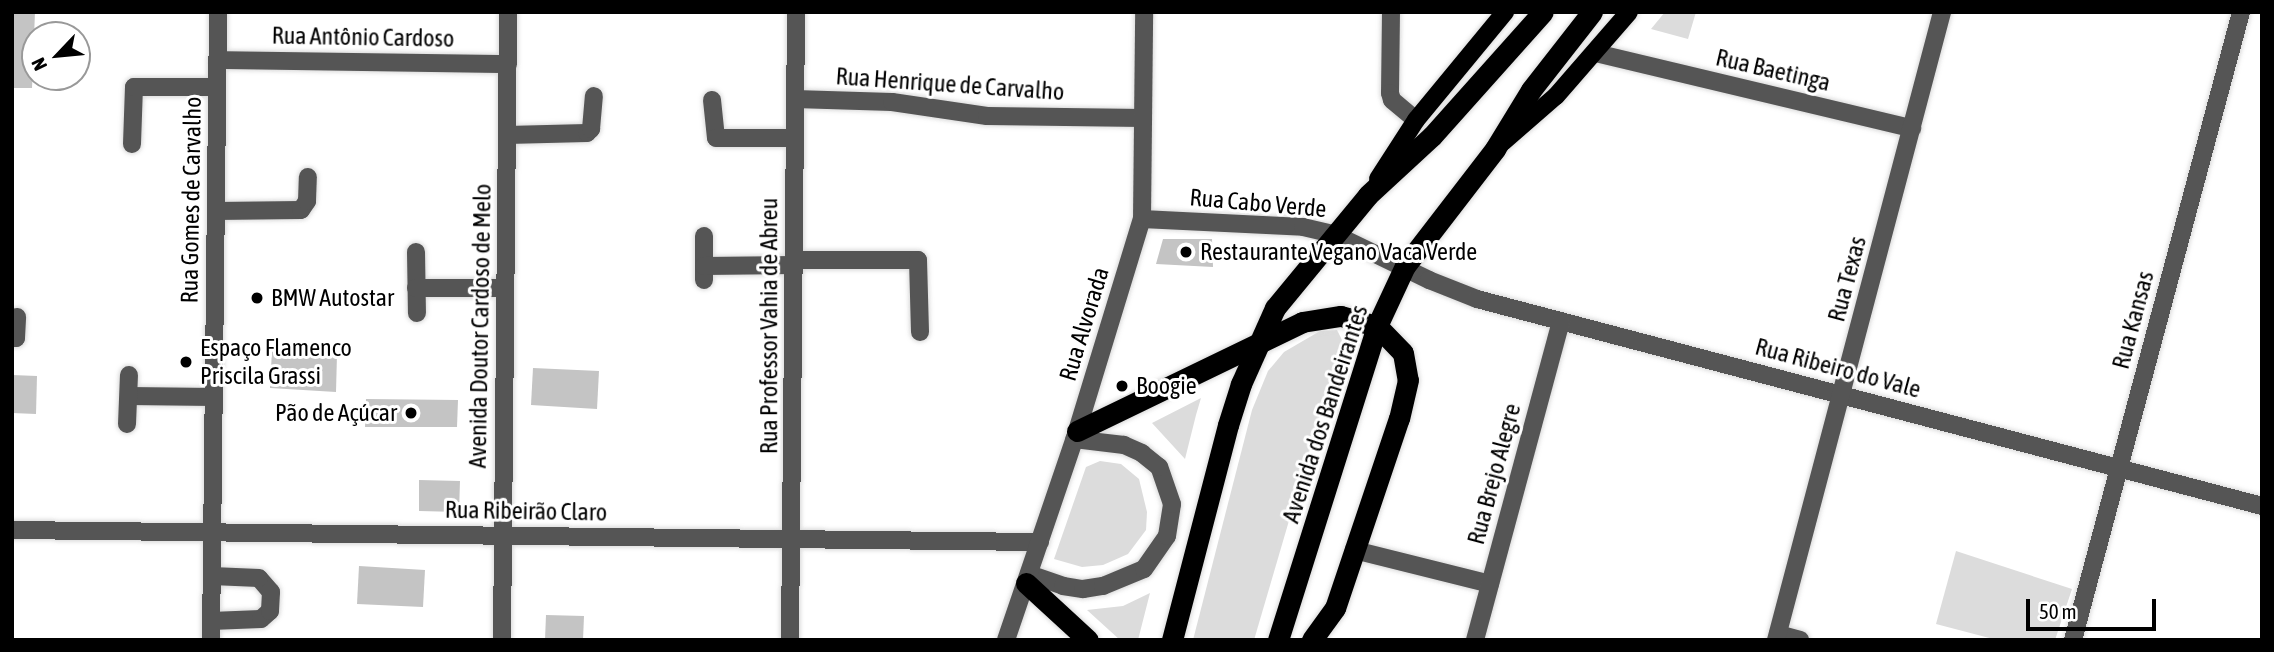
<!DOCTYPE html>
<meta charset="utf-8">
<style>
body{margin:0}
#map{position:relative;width:2274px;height:652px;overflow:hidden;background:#fff;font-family:"Asap Condensed",sans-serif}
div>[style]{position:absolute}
.green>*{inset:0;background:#dcdcdc}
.building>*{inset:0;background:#c4c4c4}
.roads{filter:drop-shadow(0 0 2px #dbdbdb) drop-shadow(0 0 2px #dbdbdb)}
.minor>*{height:18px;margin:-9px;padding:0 9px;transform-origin:9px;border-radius:9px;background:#555}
.major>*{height:18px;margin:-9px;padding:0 9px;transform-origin:9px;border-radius:9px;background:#000}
.highway>*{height:21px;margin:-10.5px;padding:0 10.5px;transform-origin:10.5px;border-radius:10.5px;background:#000}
.dots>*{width:19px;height:19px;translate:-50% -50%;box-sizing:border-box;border:4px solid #fff;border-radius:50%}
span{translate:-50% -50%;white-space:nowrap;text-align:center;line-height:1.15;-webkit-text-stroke:6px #fff;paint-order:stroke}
.street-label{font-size:24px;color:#000}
.poi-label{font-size:24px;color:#000}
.left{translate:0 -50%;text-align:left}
.right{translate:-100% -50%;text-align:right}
.frame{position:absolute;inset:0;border:14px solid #000;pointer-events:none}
.north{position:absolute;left:21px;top:21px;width:70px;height:70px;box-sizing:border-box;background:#fff;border:2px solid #999;border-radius:50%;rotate:244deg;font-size:19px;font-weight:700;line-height:28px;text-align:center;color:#000}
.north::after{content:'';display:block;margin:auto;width:24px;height:32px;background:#000;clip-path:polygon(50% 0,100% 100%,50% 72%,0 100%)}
.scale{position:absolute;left:2026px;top:599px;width:130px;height:32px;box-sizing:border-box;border:4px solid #000;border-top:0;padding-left:9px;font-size:21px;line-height:24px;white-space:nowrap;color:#000;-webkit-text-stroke:5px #fff;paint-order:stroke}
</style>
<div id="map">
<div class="green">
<i style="clip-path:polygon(1665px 12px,1696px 12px,1688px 39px,1651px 29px)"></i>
<i style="clip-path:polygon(1337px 330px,1342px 340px,1254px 640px,1193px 640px,1252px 410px,1268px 371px,1284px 352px,1320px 331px)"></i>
<i style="clip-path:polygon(1201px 398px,1196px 415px,1185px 459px,1152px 423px)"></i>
<i style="clip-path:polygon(1100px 461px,1121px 464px,1139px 479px,1147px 512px,1146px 530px,1128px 554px,1103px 565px,1082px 567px,1054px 559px,1086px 467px)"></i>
<i style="clip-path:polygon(1956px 551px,2072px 589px,2055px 640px,1997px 640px,1936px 624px)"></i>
<i style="clip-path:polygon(1150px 593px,1138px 640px,1120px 640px,1087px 610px,1123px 606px)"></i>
</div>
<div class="building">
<i style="clip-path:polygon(12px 12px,35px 12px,32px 88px,12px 88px)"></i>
<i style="clip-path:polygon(1163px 239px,1212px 239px,1213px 267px,1156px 264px)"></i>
<i style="clip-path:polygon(272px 350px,337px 354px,336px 392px,270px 388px)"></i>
<i style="clip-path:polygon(533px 368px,599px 371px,597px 409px,531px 405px)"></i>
<i style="clip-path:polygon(12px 375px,37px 376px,36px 414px,12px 413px)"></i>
<i style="clip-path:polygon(366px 399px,458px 400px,457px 427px,365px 427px)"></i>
<i style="clip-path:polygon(419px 480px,460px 481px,459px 512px,419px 511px)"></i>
<i style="clip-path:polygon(359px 566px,425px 570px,423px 607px,357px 604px)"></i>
<i style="clip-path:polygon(546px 615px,584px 616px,583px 640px,545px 640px)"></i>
</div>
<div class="roads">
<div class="minor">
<i style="left:1391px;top:12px;width:81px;rotate:90.7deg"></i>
<i style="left:1390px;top:93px;width:7px;rotate:74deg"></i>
<i style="left:1392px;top:100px;width:31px;rotate:40deg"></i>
<i style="left:1596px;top:53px;width:325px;rotate:13.4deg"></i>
<i style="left:217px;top:60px;width:291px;rotate:0.8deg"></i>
<i style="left:795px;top:99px;width:97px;rotate:1.8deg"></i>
<i style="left:892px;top:102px;width:96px;rotate:8.4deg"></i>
<i style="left:987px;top:116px;width:156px;rotate:0.7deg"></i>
<i style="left:712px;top:100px;width:38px;rotate:84deg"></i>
<i style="left:716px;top:138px;width:79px"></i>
<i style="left:507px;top:135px;width:80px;rotate:-1.4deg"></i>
<i style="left:587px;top:133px;width:6px;rotate:-45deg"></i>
<i style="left:591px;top:129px;width:33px;rotate:-85deg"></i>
<i style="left:132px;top:144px;width:57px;rotate:-88deg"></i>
<i style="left:134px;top:87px;width:83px"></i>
<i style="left:216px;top:211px;width:85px;rotate:-0.7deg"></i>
<i style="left:301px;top:210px;width:11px;rotate:-56deg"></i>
<i style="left:307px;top:201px;width:24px;rotate:-88deg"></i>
<i style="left:1142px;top:219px;width:161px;rotate:2.8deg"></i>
<i style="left:1303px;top:227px;width:32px;rotate:13deg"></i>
<i style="left:1334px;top:234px;width:106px;rotate:25.8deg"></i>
<i style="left:1429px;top:280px;width:52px;rotate:21.6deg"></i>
<i style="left:1477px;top:299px;width:812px;rotate:14.77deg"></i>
<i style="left:704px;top:236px;width:44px;rotate:90deg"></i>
<i style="left:416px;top:252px;width:61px;rotate:89.1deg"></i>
<i style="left:794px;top:260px;width:124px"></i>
<i style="left:918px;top:260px;width:72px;rotate:88.4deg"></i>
<i style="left:704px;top:266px;width:90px;rotate:-0.6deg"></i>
<i style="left:416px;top:288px;width:89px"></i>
<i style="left:12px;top:338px;width:4px"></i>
<i style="left:16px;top:338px;width:21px;rotate:-87deg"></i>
<i style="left:129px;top:396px;width:85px;rotate:0.7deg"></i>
<i style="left:127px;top:424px;width:49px;rotate:-87.7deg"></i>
<i style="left:12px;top:530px;width:1028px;rotate:0.67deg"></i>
<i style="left:1354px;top:550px;width:140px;rotate:14deg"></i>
<i style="left:1029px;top:574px;width:36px;rotate:19deg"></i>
<i style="left:1063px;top:586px;width:20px;rotate:9deg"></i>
<i style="left:1083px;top:589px;width:20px;rotate:-9deg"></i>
<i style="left:1103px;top:586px;width:44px;rotate:-22.5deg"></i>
<i style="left:1144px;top:569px;width:40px;rotate:-55.1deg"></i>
<i style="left:1167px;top:536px;width:32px;rotate:-81deg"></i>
<i style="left:1172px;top:504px;width:39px;rotate:-109deg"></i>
<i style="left:1159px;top:467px;width:22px;rotate:-141deg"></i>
<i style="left:1142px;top:453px;width:20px;rotate:-156deg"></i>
<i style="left:1124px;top:445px;width:50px;rotate:-173.2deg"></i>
<i style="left:211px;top:621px;width:50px;rotate:-2.3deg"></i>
<i style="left:261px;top:619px;width:12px;rotate:-42deg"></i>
<i style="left:270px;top:611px;width:19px;rotate:-87deg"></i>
<i style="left:271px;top:592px;width:18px;rotate:-131deg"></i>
<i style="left:259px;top:578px;width:47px;rotate:-177.6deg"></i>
<i style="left:1778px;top:634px;width:23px;rotate:15deg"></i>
<i style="left:211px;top:640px;width:628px;rotate:-89.36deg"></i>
<i style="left:502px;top:640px;width:628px;rotate:-89.45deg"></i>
<i style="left:790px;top:640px;width:628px;rotate:-89.45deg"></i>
<i style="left:1006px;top:640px;width:221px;rotate:-71.2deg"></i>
<i style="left:1077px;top:431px;width:222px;rotate:-73deg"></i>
<i style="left:1142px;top:219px;width:207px;rotate:-89.4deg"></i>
<i style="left:1475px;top:640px;width:330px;rotate:-74.9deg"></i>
<i style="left:1776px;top:640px;width:650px;rotate:-75.19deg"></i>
<i style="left:2073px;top:640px;width:650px;rotate:-75.02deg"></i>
</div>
<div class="major">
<i style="left:1503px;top:142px;width:70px;rotate:-41deg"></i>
<i style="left:1556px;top:96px;width:111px;rotate:-49deg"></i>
<i style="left:1378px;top:179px;width:70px;rotate:-57.2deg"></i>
<i style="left:1416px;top:120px;width:140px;rotate:-50.5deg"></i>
</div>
<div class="highway">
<i style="left:1077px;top:431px;width:250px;rotate:-25.8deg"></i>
<i style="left:1302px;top:322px;width:39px;rotate:-9deg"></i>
<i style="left:1341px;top:316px;width:37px;rotate:16deg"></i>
<i style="left:1377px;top:326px;width:37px;rotate:46deg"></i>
<i style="left:1403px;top:353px;width:27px;rotate:80deg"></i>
<i style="left:1408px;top:380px;width:39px;rotate:103deg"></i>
<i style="left:1399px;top:418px;width:200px;rotate:108.6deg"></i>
<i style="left:1335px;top:608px;width:39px;rotate:126deg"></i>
<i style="left:1026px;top:583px;width:84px;rotate:42.6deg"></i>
<i style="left:1172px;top:640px;width:222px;rotate:-75.4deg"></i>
<i style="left:1228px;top:425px;width:43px;rotate:-72.4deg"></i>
<i style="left:1241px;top:384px;width:83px;rotate:-65.9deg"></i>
<i style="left:1275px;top:308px;width:146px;rotate:-50.5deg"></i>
<i style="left:1368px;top:195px;width:87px;rotate:-42.7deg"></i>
<i style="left:1432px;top:136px;width:166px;rotate:-48.2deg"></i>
<i style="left:1278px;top:640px;width:329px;rotate:-72.5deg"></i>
<i style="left:1377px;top:326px;width:66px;rotate:-65deg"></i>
<i style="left:1405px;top:266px;width:148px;rotate:-52.4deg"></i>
<i style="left:1495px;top:149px;width:69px;rotate:-58.6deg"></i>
<i style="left:1531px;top:90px;width:99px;rotate:-52deg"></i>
</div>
</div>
<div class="dots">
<i style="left:1186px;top:252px;background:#000"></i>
<i style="left:257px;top:298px;background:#000"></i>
<i style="left:186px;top:362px;background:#000"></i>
<i style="left:1122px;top:386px;background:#000"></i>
<i style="left:411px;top:413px;background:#000"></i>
</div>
<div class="street-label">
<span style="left:363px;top:37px;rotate:1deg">Rua Antônio Cardoso</span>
<span style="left:1773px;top:70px;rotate:13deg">Rua Baetinga</span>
<span style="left:950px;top:84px;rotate:4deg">Rua Henrique de Carvalho</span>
<span style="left:191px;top:200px;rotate:-89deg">Rua Gomes de Carvalho</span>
<span style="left:1258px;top:203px;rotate:5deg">Rua Cabo Verde</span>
<span style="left:1847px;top:279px;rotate:-75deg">Rua Texas</span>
<span style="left:2133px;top:320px;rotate:-75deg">Rua Kansas</span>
<span style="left:1084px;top:324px;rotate:-73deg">Rua Alvorada</span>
<span style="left:480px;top:326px;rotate:-89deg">Avenida Doutor Cardoso de Melo</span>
<span style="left:769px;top:326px;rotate:-90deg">Rua Professor Vahia de Abreu</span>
<span style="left:1838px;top:368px;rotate:15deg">Rua Ribeiro do Vale</span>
<span style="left:1325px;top:414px;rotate:-72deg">Avenida dos Bandeirantes</span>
<span style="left:1494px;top:474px;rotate:-75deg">Rua Brejo Alegre</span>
<span style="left:526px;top:511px;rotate:1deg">Rua Ribeirão Claro</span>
</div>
<div class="poi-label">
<span class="left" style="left:1200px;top:252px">Restaurante Vegano Vaca Verde</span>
<span class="left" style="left:271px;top:298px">BMW Autostar</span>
<span class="left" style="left:200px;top:362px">Espaço Flamenco<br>Priscila Grassi</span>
<span class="left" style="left:1136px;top:386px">Boogie</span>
<span class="right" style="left:397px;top:413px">Pão de Açúcar</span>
</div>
<div class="frame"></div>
<div class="north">N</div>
<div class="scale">50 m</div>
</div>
